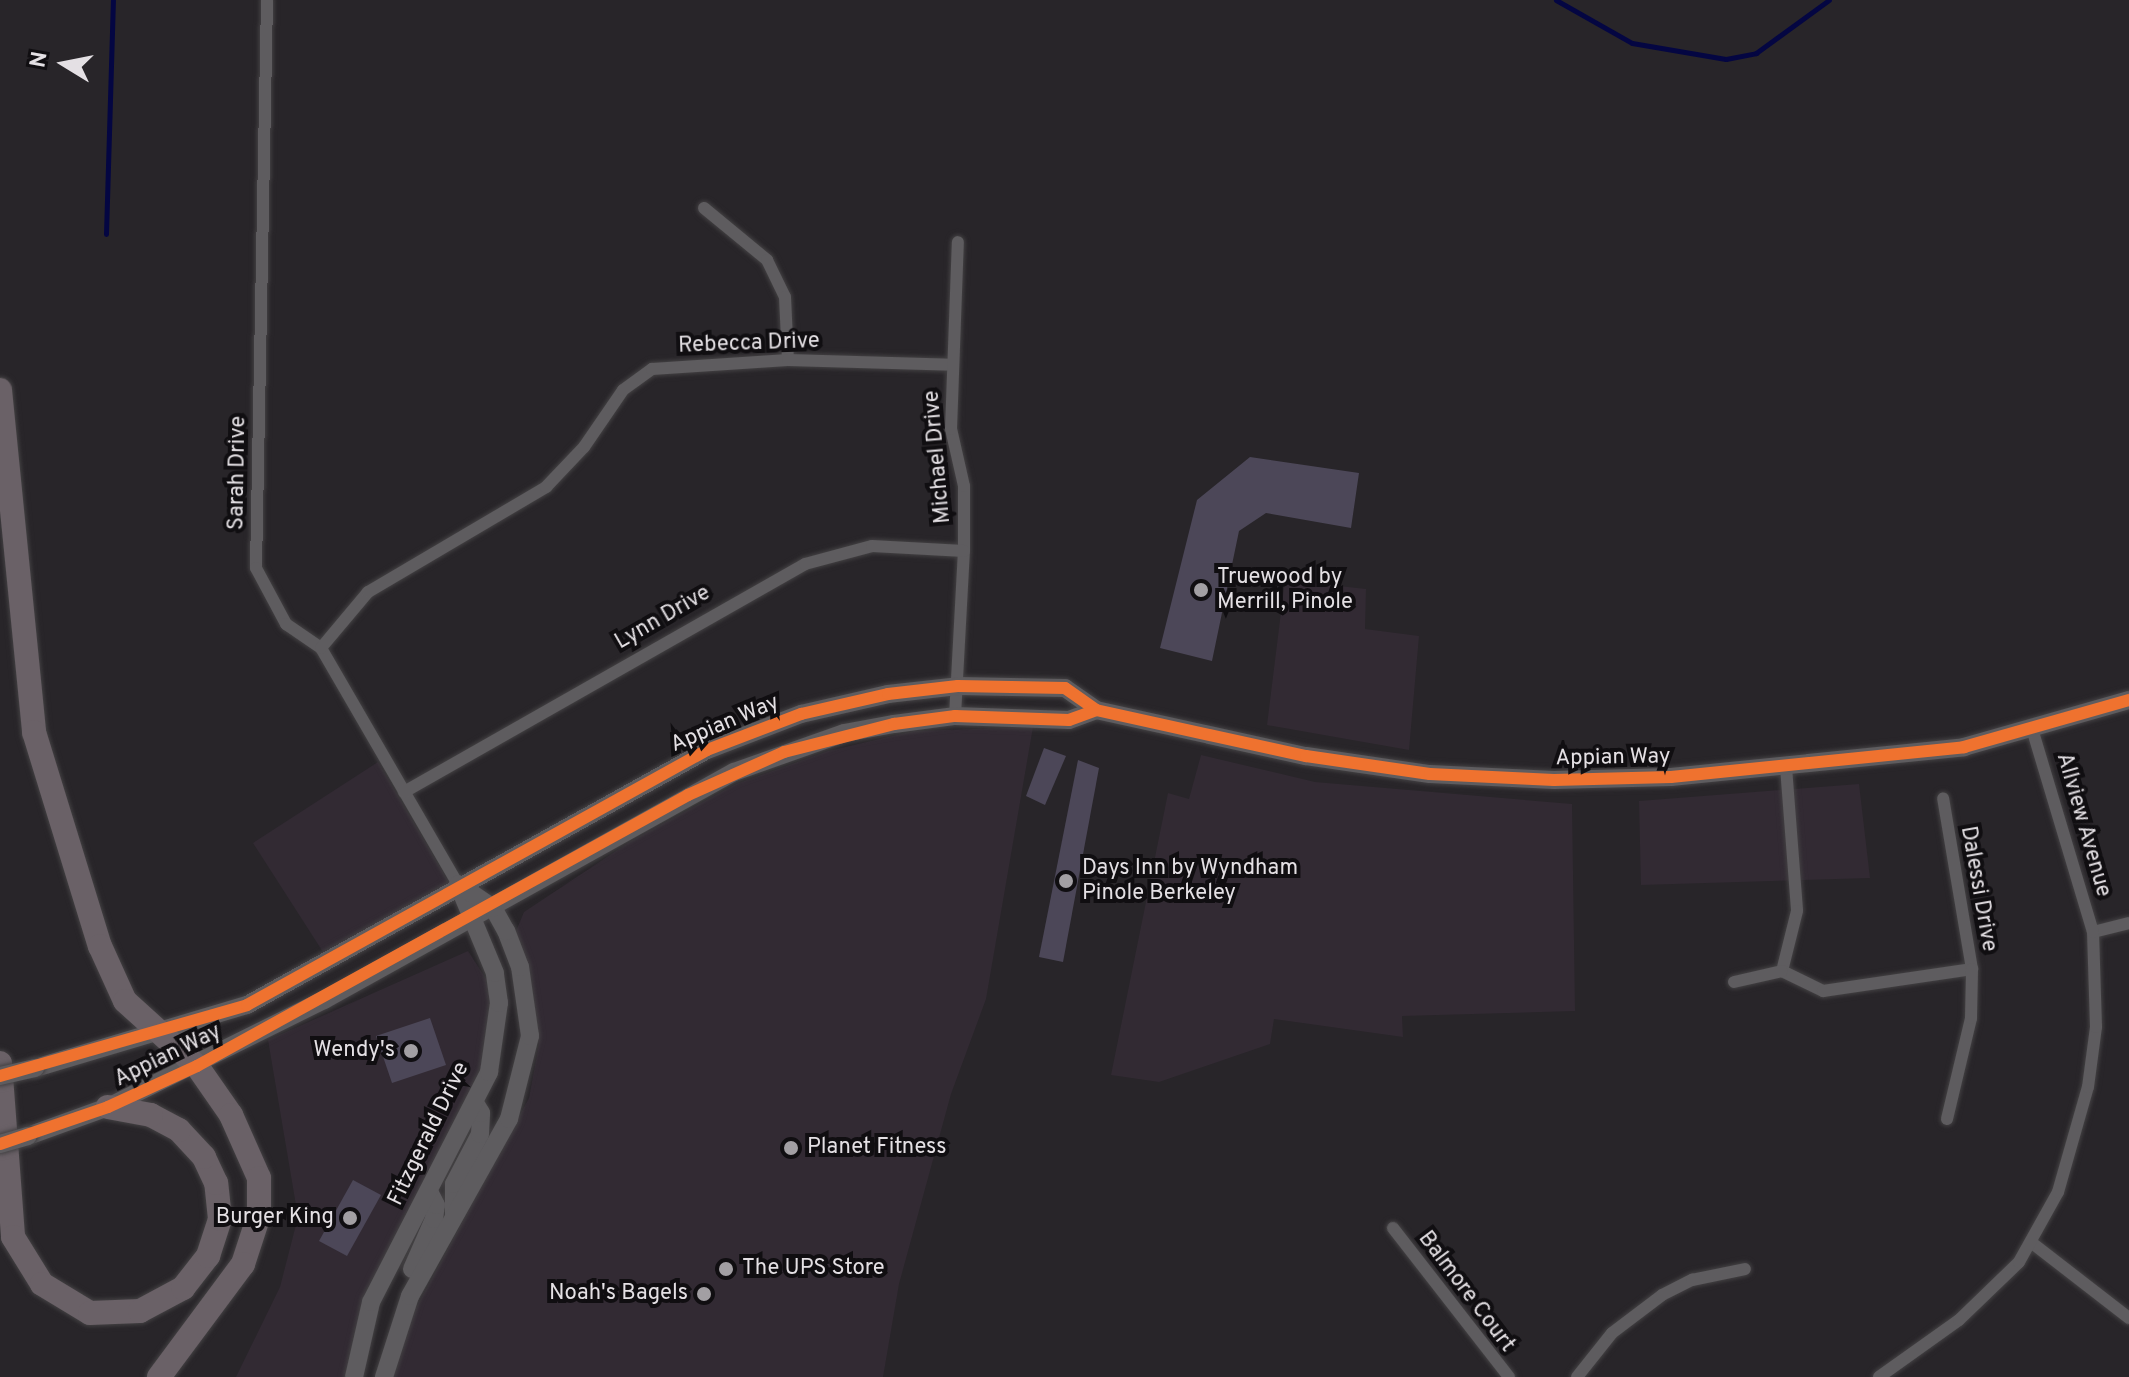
<!DOCTYPE html>
<style>
body{margin:0}
#map{position:relative;width:2129px;height:1377px;overflow:hidden;background:#282529;font-family:Overpass,sans-serif}
div>[style]{position:absolute}
.built>*{inset:0;background:#322a33}
.stream>*{height:5px;margin:-2.5px;padding:0 2.5px;transform-origin:2.5px;border-radius:2.5px;background:#040642}
.building>*{inset:0;background:#4c4758}
.roads{filter:drop-shadow(0 0 2px #434143) drop-shadow(0 0 2px #434143)}
.street>*{height:12px;margin:-6px;padding:0 6px;transform-origin:6px;border-radius:6px;background:#5e5c5f}
.secondary>*{height:18px;margin:-9px;padding:0 9px;transform-origin:9px;border-radius:9px;background:#5e5c5f}
.highway>*{height:24px;margin:-12px;padding:0 12px;transform-origin:12px;border-radius:12px;background:#6a6167}
.bridges{filter:drop-shadow(0 0 2px #434143) drop-shadow(0 0 2px #434143)}
.secondary-bridge>*{height:18px;margin:-9px;padding:0 9px;transform-origin:9px;border-radius:9px;background:#5e5c5f}
.cycleway>*{height:12px;margin:-6px;padding:0 6px;transform-origin:6px;border-radius:6px;background:#ef722f}
.dots>*{width:22px;height:22px;translate:-50% -50%;box-sizing:border-box;border:4px solid #100e11;border-radius:50%}
span{translate:-50% -50%;white-space:nowrap;text-align:center;line-height:1.15;-webkit-text-stroke:8px #100e11;paint-order:stroke}
.street-label{font-size:22px;color:#e4e0e4}
.poi-label{font-size:22px;color:#e4e0e4}
.left{translate:0 -50%;text-align:left}
.right{translate:-100% -50%;text-align:right}
.north{position:absolute;left:24px;top:24px;width:80px;height:80px;-webkit-text-stroke:6px #100e11;paint-order:stroke;rotate:280deg;font-size:22px;font-weight:700;line-height:32px;text-align:center;color:#e4e0e4}
.north::after{content:'';display:block;margin:auto;width:28px;height:36px;background:#e4e0e4;clip-path:polygon(50% 0,100% 100%,50% 72%,0 100%)}
</style>
<div id="map">
<div class="built">
<i style="clip-path:polygon(1285px 580px,1366px 589px,1365px 629px,1419px 636px,1409px 750px,1267px 725px)"></i>
<i style="clip-path:polygon(1033px 727px,986px 999px,951px 1094px,899px 1284px,883px 1377px,390px 1377px,403px 1332px,529px 1098px,539px 1044px,514px 936px,524px 912px,631px 841px,736px 784px,828px 751px,914px 731px)"></i>
<i style="clip-path:polygon(1201px 755px,1315px 782px,1572px 804px,1575px 1011px,1402px 1016px,1403px 1037px,1274px 1019px,1270px 1044px,1159px 1082px,1111px 1075px,1168px 793px,1189px 799px)"></i>
<i style="clip-path:polygon(378px 762px,450px 884px,323px 952px,253px 843px)"></i>
<i style="clip-path:polygon(1859px 784px,1870px 878px,1641px 885px,1639px 801px)"></i>
<i style="clip-path:polygon(468px 951px,492px 988px,488px 1055px,364px 1308px,351px 1377px,236px 1377px,280px 1287px,298px 1217px,268px 1040px)"></i>
</div>
<div class="stream">
<i style="left:1556px;top:0;width:87px;rotate:29.5deg"></i>
<i style="left:1632px;top:43px;width:95px;rotate:9.7deg"></i>
<i style="left:1726px;top:59px;width:31px;rotate:-11deg"></i>
<i style="left:1756px;top:53px;width:90px;rotate:-36deg"></i>
<i style="left:106px;top:234px;width:234px;rotate:-88.3deg"></i>
</div>
<div class="building">
<i style="clip-path:polygon(1250px 457px,1359px 473px,1351px 528px,1266px 513px,1239px 531px,1212px 661px,1160px 648px,1197px 500px)"></i>
<i style="clip-path:polygon(1044px 748px,1066px 756px,1045px 805px,1026px 796px)"></i>
<i style="clip-path:polygon(1078px 760px,1099px 768px,1063px 962px,1039px 957px)"></i>
<i style="clip-path:polygon(430px 1018px,446px 1065px,392px 1083px,376px 1036px)"></i>
<i style="clip-path:polygon(353px 1180px,381px 1195px,347px 1256px,319px 1241px)"></i>
</div>
<div class="roads">
<div class="street">
<i style="left:267px;top:0;width:568px;rotate:91.11deg"></i>
<i style="left:256px;top:568px;width:64px;rotate:61.8deg"></i>
<i style="left:286px;top:624px;width:42px;rotate:34.4deg"></i>
<i style="left:321px;top:648px;width:273px;rotate:59.9deg"></i>
<i style="left:704px;top:208px;width:82px;rotate:39.5deg"></i>
<i style="left:767px;top:260px;width:41px;rotate:64.1deg"></i>
<i style="left:785px;top:297px;width:63px;rotate:87.3deg"></i>
<i style="left:321px;top:648px;width:73px;rotate:-50deg"></i>
<i style="left:368px;top:592px;width:207px;rotate:-30.5deg"></i>
<i style="left:546px;top:487px;width:55px;rotate:-46.5deg"></i>
<i style="left:584px;top:447px;width:69px;rotate:-55.6deg"></i>
<i style="left:623px;top:390px;width:36px;rotate:-36deg"></i>
<i style="left:652px;top:369px;width:136px;rotate:-3.8deg"></i>
<i style="left:788px;top:360px;width:164px;rotate:1.7deg"></i>
<i style="left:955px;top:716px;width:165px;rotate:-86.9deg"></i>
<i style="left:964px;top:551px;width:65px;rotate:-90deg"></i>
<i style="left:964px;top:486px;width:58px;rotate:-102.8deg"></i>
<i style="left:951px;top:429px;width:187px;rotate:-87.9deg"></i>
<i style="left:1786px;top:767px;width:144px;rotate:85.6deg"></i>
<i style="left:1797px;top:911px;width:62px;rotate:104deg"></i>
<i style="left:1782px;top:971px;width:46px;rotate:26deg"></i>
<i style="left:1823px;top:991px;width:151px;rotate:-8.4deg"></i>
<i style="left:1972px;top:969px;width:173px;rotate:-99.6deg"></i>
<i style="left:404px;top:792px;width:461px;rotate:-29.6deg"></i>
<i style="left:805px;top:564px;width:69px;rotate:-15deg"></i>
<i style="left:872px;top:546px;width:92px;rotate:3.1deg"></i>
<i style="left:2093px;top:932px;width:37px;rotate:-14deg"></i>
<i style="left:1734px;top:982px;width:49px;rotate:-12.9deg"></i>
<i style="left:1947px;top:1119px;width:104px;rotate:-76.6deg"></i>
<i style="left:1971px;top:1018px;width:49px;rotate:-88.8deg"></i>
<i style="left:1393px;top:1228px;width:189px;rotate:52.1deg"></i>
<i style="left:2032px;top:1243px;width:123px;rotate:37.7deg"></i>
<i style="left:1577px;top:1377px;width:56px;rotate:-51.5deg"></i>
<i style="left:1612px;top:1333px;width:63px;rotate:-37.2deg"></i>
<i style="left:1662px;top:1295px;width:34px;rotate:-27deg"></i>
<i style="left:1692px;top:1280px;width:54px;rotate:-11.7deg"></i>
<i style="left:1879px;top:1377px;width:98px;rotate:-35.5deg"></i>
<i style="left:1959px;top:1320px;width:83px;rotate:-44deg"></i>
<i style="left:2019px;top:1262px;width:80px;rotate:-60.9deg"></i>
<i style="left:2058px;top:1192px;width:109px;rotate:-74.1deg"></i>
<i style="left:2088px;top:1087px;width:61px;rotate:-82.4deg"></i>
<i style="left:2096px;top:1027px;width:95px;rotate:-91.8deg"></i>
<i style="left:2093px;top:932px;width:209px;rotate:-106.7deg"></i>
</div>
<div class="secondary">
<i style="left:35px;top:1068px;width:221px;rotate:-16.6deg"></i>
<i style="left:247px;top:1005px;width:526px;rotate:-29deg"></i>
<i style="left:707px;top:750px;width:101px;rotate:-21deg"></i>
<i style="left:801px;top:714px;width:89px;rotate:-12.9deg"></i>
<i style="left:888px;top:694px;width:70px;rotate:-6.5deg"></i>
<i style="left:958px;top:686px;width:107px;rotate:1.1deg"></i>
<i style="left:1065px;top:688px;width:38px;rotate:35deg"></i>
<i style="left:1096px;top:710px;width:215px;rotate:12.4deg"></i>
<i style="left:1306px;top:756px;width:125px;rotate:8.3deg"></i>
<i style="left:1430px;top:774px;width:124px;rotate:2.8deg"></i>
<i style="left:1554px;top:780px;width:117px;rotate:-1.5deg"></i>
<i style="left:1671px;top:777px;width:295px;rotate:-5.8deg"></i>
<i style="left:1964px;top:747px;width:172px;rotate:-15.9deg"></i>
<i style="left:28px;top:1136px;width:85px;rotate:-19.9deg"></i>
<i style="left:108px;top:1107px;width:241px;rotate:-26.4deg"></i>
<i style="left:324px;top:1000px;width:469px;rotate:-29.1deg"></i>
<i style="left:734px;top:772px;width:117px;rotate:-19.5deg"></i>
<i style="left:844px;top:733px;width:51px;rotate:-10.2deg"></i>
<i style="left:894px;top:724px;width:62px;rotate:-7.5deg"></i>
<i style="left:955px;top:716px;width:114px;rotate:2deg"></i>
<i style="left:1069px;top:720px;width:29px;rotate:-20deg"></i>
<i style="left:454px;top:1215px;width:31px;rotate:-90deg"></i>
<i style="left:454px;top:1184px;width:56px;rotate:-62.5deg"></i>
<i style="left:480px;top:1134px;width:21px;rotate:-87deg"></i>
<i style="left:481px;top:1113px;width:12px;rotate:-121deg"></i>
<i style="left:412px;top:1269px;width:55px;rotate:-66.3deg"></i>
<i style="left:434px;top:1219px;width:14px;rotate:-82deg"></i>
<i style="left:436px;top:1205px;width:16px;rotate:-117deg"></i>
<i style="left:354px;top:1377px;width:77px;rotate:-77.2deg"></i>
<i style="left:371px;top:1302px;width:259px;rotate:-62.8deg"></i>
<i style="left:489px;top:1072px;width:70px;rotate:-81.8deg"></i>
<i style="left:499px;top:1003px;width:30px;rotate:-98deg"></i>
<i style="left:495px;top:973px;width:96px;rotate:-112.6deg"></i>
<i style="left:384px;top:1377px;width:85px;rotate:-72.2deg"></i>
<i style="left:410px;top:1296px;width:203px;rotate:-60.8deg"></i>
<i style="left:509px;top:1119px;width:86px;rotate:-75.8deg"></i>
<i style="left:530px;top:1036px;width:70px;rotate:-98.2deg"></i>
<i style="left:520px;top:967px;width:39px;rotate:-111deg"></i>
<i style="left:506px;top:931px;width:26px;rotate:-119deg"></i>
<i style="left:493px;top:908px;width:42px;rotate:-145.6deg"></i>
</div>
<div class="highway">
<i style="left:0;top:390px;width:344px;rotate:84.3deg"></i>
<i style="left:34px;top:732px;width:224px;rotate:72.9deg"></i>
<i style="left:100px;top:946px;width:60px;rotate:65.6deg"></i>
<i style="left:125px;top:1001px;width:97px;rotate:42.1deg"></i>
<i style="left:197px;top:1066px;width:60px;rotate:55.2deg"></i>
<i style="left:231px;top:1115px;width:69px;rotate:66deg"></i>
<i style="left:259px;top:1178px;width:37px;rotate:90deg"></i>
<i style="left:259px;top:1215px;width:52px;rotate:108.1deg"></i>
<i style="left:243px;top:1264px;width:141px;rotate:126.6deg"></i>
<i style="left:0;top:1063px;width:174px;rotate:85.7deg"></i>
<i style="left:13px;top:1237px;width:55px;rotate:58.3deg"></i>
<i style="left:42px;top:1284px;width:56px;rotate:31.1deg"></i>
<i style="left:90px;top:1313px;width:50px;rotate:-2.3deg"></i>
<i style="left:140px;top:1311px;width:49px;rotate:-28.1deg"></i>
<i style="left:183px;top:1288px;width:41px;rotate:-52deg"></i>
<i style="left:208px;top:1256px;width:39px;rotate:-72deg"></i>
<i style="left:220px;top:1219px;width:36px;rotate:-96deg"></i>
<i style="left:216px;top:1183px;width:29px;rotate:-115deg"></i>
<i style="left:204px;top:1157px;width:37px;rotate:-133deg"></i>
<i style="left:179px;top:1130px;width:32px;rotate:-152deg"></i>
<i style="left:151px;top:1115px;width:44px;rotate:-169.5deg"></i>
</div>
</div>
<div class="bridges">
<div class="secondary-bridge">
<i style="left:0;top:1076px;width:36px;rotate:-13deg"></i>
<i style="left:0;top:1144px;width:29px;rotate:-16deg"></i>
</div>
</div>
<div class="cycleway">
<i style="left:0;top:1076px;width:257px;rotate:-16deg"></i>
<i style="left:247px;top:1005px;width:526px;rotate:-29deg"></i>
<i style="left:707px;top:750px;width:101px;rotate:-21deg"></i>
<i style="left:801px;top:714px;width:89px;rotate:-12.9deg"></i>
<i style="left:888px;top:694px;width:70px;rotate:-6.5deg"></i>
<i style="left:958px;top:686px;width:107px;rotate:1.1deg"></i>
<i style="left:1065px;top:688px;width:38px;rotate:35deg"></i>
<i style="left:1096px;top:710px;width:215px;rotate:12.4deg"></i>
<i style="left:1306px;top:756px;width:125px;rotate:8.3deg"></i>
<i style="left:1430px;top:774px;width:124px;rotate:2.8deg"></i>
<i style="left:1554px;top:780px;width:117px;rotate:-1.5deg"></i>
<i style="left:1671px;top:777px;width:295px;rotate:-5.8deg"></i>
<i style="left:1964px;top:747px;width:172px;rotate:-15.9deg"></i>
<i style="left:0;top:1144px;width:114px;rotate:-18.9deg"></i>
<i style="left:108px;top:1107px;width:98px;rotate:-24.7deg"></i>
<i style="left:197px;top:1066px;width:561px;rotate:-28.9deg"></i>
<i style="left:688px;top:795px;width:105px;rotate:-24.1deg"></i>
<i style="left:784px;top:752px;width:114px;rotate:-14.3deg"></i>
<i style="left:894px;top:724px;width:62px;rotate:-7.5deg"></i>
<i style="left:955px;top:716px;width:114px;rotate:2deg"></i>
<i style="left:1069px;top:720px;width:29px;rotate:-20deg"></i>
</div>
<div class="dots">
<i style="left:1201px;top:590px;background:#a29fa3"></i>
<i style="left:1066px;top:881px;background:#a29fa3"></i>
<i style="left:411px;top:1051px;background:#a29fa3"></i>
<i style="left:791px;top:1148px;background:#a29fa3"></i>
<i style="left:350px;top:1218px;background:#a29fa3"></i>
<i style="left:726px;top:1269px;background:#a29fa3"></i>
<i style="left:704px;top:1294px;background:#a29fa3"></i>
</div>
<div class="street-label">
<span style="left:749px;top:344px;rotate:-2deg">Rebecca Drive</span>
<span style="left:938px;top:457px;rotate:-95deg">Michael Drive</span>
<span style="left:238px;top:473px;rotate:-89deg">Sarah Drive</span>
<span style="left:663px;top:618px;rotate:-30deg">Lynn Drive</span>
<span style="left:725px;top:724px;rotate:-23deg">Appian Way</span>
<span style="left:1613px;top:758px;rotate:-1deg">Appian Way</span>
<span style="left:2083px;top:825px;rotate:74deg">Allview Avenue</span>
<span style="left:1978px;top:889px;rotate:80deg">Dalessi Drive</span>
<span style="left:168px;top:1056px;rotate:-26deg">Appian Way</span>
<span style="left:429px;top:1134px;rotate:-64deg">Fitzgerald Drive</span>
<span style="left:1466px;top:1292px;rotate:53deg">Balmore Court</span>
</div>
<div class="poi-label">
<span class="left" style="left:1217px;top:590px">Truewood by<br>Merrill, Pinole</span>
<span class="left" style="left:1082px;top:881px">Days Inn by Wyndham<br>Pinole Berkeley</span>
<span class="right" style="left:395px;top:1051px">Wendy's</span>
<span class="left" style="left:807px;top:1148px">Planet Fitness</span>
<span class="right" style="left:334px;top:1218px">Burger King</span>
<span class="left" style="left:742px;top:1269px">The UPS Store</span>
<span class="right" style="left:688px;top:1294px">Noah's Bagels</span>
</div>
<div class="north">N</div>
</div>
